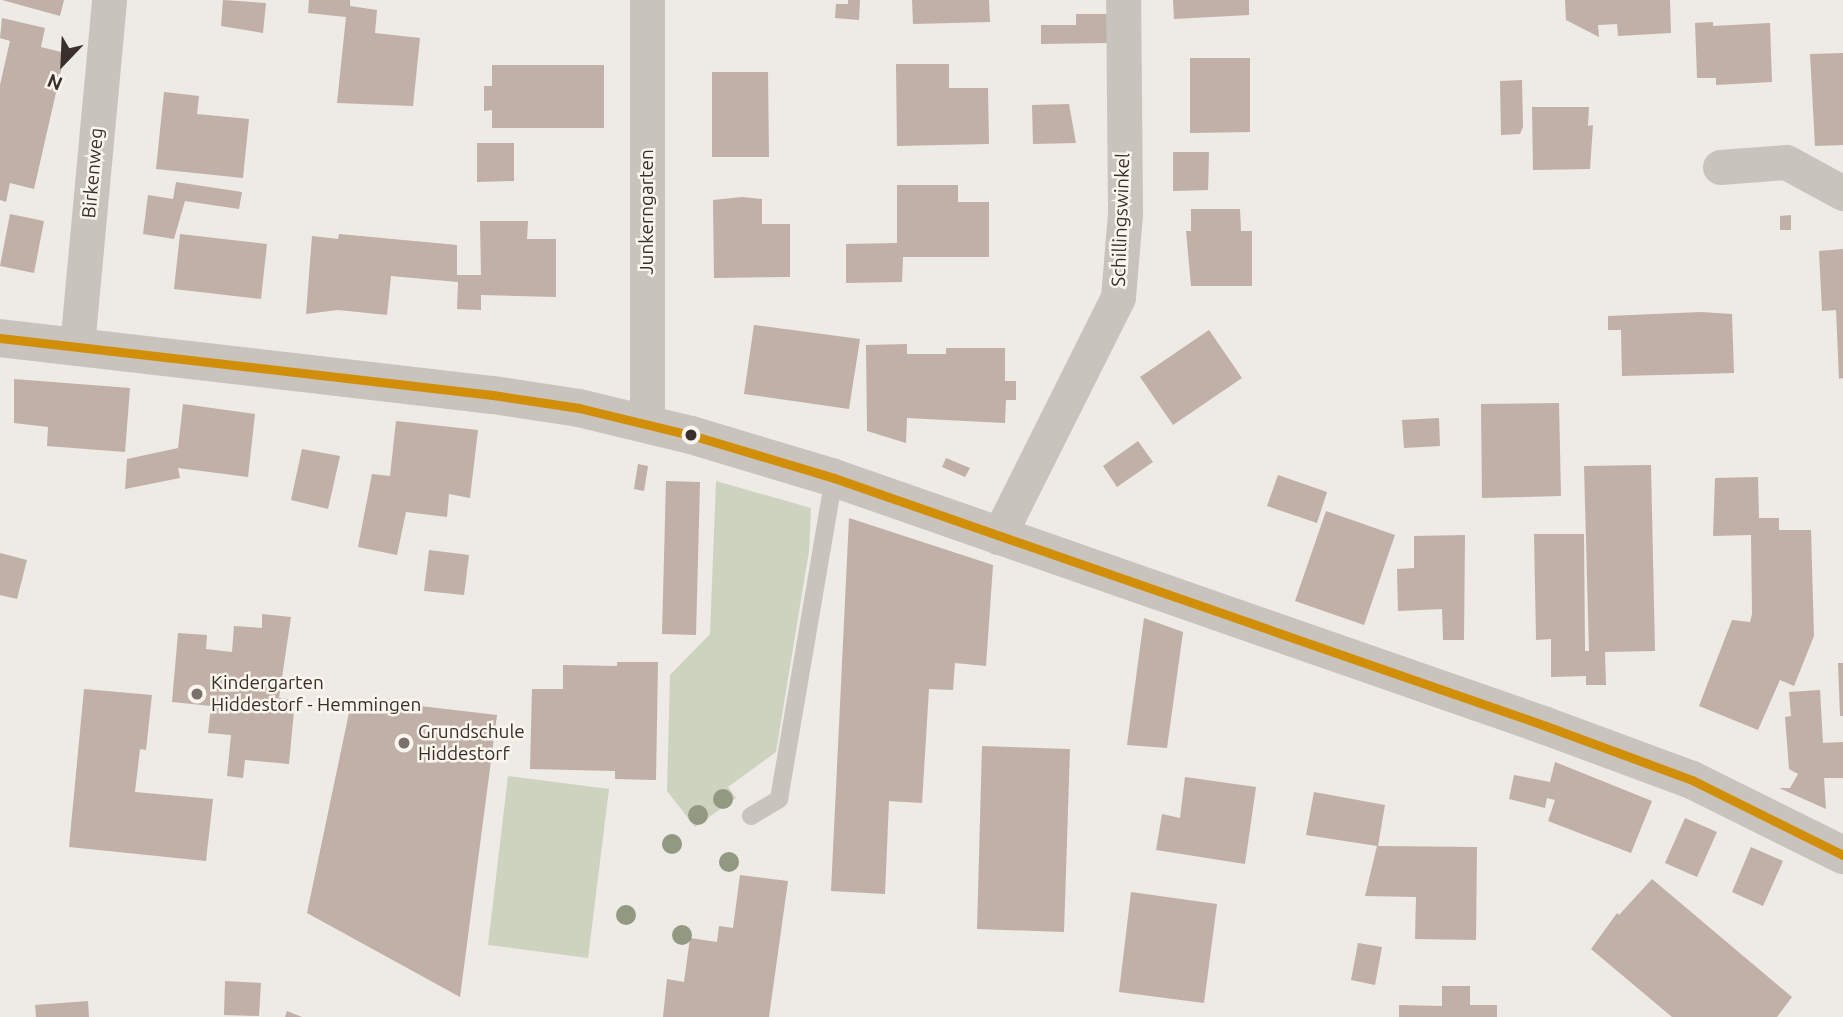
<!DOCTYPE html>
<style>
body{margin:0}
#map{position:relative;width:1843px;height:1017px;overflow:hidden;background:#eeeae5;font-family:Ubuntu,sans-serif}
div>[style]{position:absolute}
.green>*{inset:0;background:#ced3c0}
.building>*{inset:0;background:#c0b0a7}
.service>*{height:18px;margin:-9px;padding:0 9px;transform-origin:9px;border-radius:9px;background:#c8c3bd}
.minor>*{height:35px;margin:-17.5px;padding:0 17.5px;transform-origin:17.5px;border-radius:17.5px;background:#c8c3bd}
.tertiary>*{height:38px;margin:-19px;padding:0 19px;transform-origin:19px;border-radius:19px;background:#c8c3bd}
.bus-1>*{height:9px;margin:-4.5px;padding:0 4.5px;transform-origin:4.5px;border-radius:4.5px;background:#d18e09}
.trees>*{width:20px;height:20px;margin:-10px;border-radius:50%;background:#919981}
.dots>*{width:19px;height:19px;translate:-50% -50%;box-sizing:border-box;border:4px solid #faf5ed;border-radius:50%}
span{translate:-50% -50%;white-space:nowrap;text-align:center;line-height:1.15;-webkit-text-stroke:5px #faf5ed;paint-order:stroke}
.street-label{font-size:19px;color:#39302b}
.poi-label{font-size:19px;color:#39302b}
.left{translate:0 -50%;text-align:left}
.north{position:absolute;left:28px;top:28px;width:70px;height:70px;-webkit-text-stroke:5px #faf5ed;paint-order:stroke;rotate:203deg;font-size:19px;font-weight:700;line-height:28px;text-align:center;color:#39302b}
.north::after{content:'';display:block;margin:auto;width:24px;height:32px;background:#39302b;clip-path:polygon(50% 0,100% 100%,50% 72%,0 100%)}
</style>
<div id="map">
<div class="green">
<i style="clip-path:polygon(716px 481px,811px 508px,809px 551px,776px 752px,728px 787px,736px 798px,695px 827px,667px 791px,670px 675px,710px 634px)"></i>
<i style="clip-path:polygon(508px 776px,609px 789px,588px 958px,488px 945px)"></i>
</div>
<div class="building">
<i style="clip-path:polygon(2px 0,64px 0,60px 16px)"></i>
<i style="clip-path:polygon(223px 0,266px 3px,263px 33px,221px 26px)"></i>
<i style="clip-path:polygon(309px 0,350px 0,350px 6px,377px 10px,375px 33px,420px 38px,413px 106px,337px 103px,346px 17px,308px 13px)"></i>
<i style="clip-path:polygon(848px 0,860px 0,859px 20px,835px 18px,836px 4px,848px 4px)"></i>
<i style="clip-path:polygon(912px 0,989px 0,990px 22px,913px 24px)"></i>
<i style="clip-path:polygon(1173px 0,1249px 0,1249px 15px,1174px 19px)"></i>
<i style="clip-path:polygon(1565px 0,1670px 0,1671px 33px,1618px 36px,1617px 24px,1598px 25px,1599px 37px,1566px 20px)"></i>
<i style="clip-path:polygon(1076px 14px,1107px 14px,1107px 43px,1041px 44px,1041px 25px,1076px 25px)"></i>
<i style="clip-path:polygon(2px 18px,45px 28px,41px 47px,65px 53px,34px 189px,10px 183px,6px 202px,0 200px,0 85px,10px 41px,0 38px)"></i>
<i style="clip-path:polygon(1713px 22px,1713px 26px,1770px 23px,1772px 82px,1716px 85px,1716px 78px,1697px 78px,1695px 23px)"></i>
<i style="clip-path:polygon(1843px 53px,1843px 145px,1815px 146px,1810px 54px)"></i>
<i style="clip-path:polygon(1190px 58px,1250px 58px,1250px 132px,1190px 133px)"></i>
<i style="clip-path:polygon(896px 64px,949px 64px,949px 88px,988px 88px,989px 144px,897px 146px)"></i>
<i style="clip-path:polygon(492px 65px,604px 65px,604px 128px,492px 128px,492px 110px,484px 111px,484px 86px,492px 86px)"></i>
<i style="clip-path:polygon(712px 72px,768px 72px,769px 157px,712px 157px)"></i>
<i style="clip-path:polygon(1522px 80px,1523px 127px,1520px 134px,1501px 135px,1500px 81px)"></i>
<i style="clip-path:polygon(164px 92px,199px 96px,197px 114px,249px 119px,243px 178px,156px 169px)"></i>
<i style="clip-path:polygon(1069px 104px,1076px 143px,1033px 144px,1032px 105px)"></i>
<i style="clip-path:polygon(1532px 107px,1589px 107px,1588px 126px,1593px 125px,1590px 169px,1533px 170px)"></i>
<i style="clip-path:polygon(477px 143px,514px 143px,514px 181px,477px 182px)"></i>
<i style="clip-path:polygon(1173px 152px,1209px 152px,1208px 190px,1173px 191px)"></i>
<i style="clip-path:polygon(176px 182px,242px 192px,239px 209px,185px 201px,174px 239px,143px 234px,148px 195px,173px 199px)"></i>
<i style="clip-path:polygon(897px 185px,958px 185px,958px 202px,989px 202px,989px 257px,903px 257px,902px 282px,846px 283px,846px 244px,897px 243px)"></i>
<i style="clip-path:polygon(742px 197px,762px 199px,762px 224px,790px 224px,790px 277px,714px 278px,713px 200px)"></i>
<i style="clip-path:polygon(1191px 209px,1240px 209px,1241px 231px,1252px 231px,1252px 286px,1191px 286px,1186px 231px,1191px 231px)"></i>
<i style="clip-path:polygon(10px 214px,44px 221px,34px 273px,0 266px)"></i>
<i style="clip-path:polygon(1791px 215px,1791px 230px,1780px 230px,1780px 216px)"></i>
<i style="clip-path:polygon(480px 221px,528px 221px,527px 239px,556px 239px,556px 297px,481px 295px,481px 310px,457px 309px,458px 282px,391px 276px,387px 315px,338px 310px,306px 314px,312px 236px,338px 239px,339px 234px,457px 245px,457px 275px,481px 275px)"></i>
<i style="clip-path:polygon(180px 234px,267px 244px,261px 299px,174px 289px)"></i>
<i style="clip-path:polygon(1843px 249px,1843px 378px,1839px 379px,1836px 310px,1822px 311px,1819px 251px)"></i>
<i style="clip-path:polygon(1701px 312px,1732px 314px,1734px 373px,1622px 376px,1621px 330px,1608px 330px,1608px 316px)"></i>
<i style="clip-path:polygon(754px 325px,860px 339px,849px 409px,744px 394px)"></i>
<i style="clip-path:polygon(1209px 330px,1242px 378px,1173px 425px,1140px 377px)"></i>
<i style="clip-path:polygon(907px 344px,907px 354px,946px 354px,946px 348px,1005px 348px,1005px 381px,1016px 381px,1016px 400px,1006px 400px,1005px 423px,907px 418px,906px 443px,867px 431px,866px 345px)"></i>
<i style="clip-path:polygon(14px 379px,130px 388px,125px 452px,47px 446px,48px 427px,14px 423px)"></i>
<i style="clip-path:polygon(1559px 403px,1561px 496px,1482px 498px,1481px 404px)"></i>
<i style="clip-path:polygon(183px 404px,255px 414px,248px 477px,178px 468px,180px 478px,125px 489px,127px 459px,178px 448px)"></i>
<i style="clip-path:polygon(1439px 418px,1440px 446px,1404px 448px,1402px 420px)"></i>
<i style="clip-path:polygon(396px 421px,478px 430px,470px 498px,449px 494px,447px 517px,406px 512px,397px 555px,358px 547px,372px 474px,390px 476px)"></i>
<i style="clip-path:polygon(1138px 441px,1153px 462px,1117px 487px,1103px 466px)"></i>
<i style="clip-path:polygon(302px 449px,340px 456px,328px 509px,291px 500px)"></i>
<i style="clip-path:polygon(946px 458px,970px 468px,965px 477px,942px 467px)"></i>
<i style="clip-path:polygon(638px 464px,648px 466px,644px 491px,634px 489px)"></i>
<i style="clip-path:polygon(1651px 465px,1655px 651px,1605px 652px,1606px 685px,1586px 685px,1586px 676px,1551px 677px,1551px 639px,1536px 640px,1534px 534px,1584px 534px,1585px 651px,1589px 651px,1584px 466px)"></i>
<i style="clip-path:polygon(1278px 475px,1327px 492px,1317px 523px,1267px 506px)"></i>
<i style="clip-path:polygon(1758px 477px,1759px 518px,1779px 518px,1779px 530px,1811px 530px,1814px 636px,1794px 686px,1780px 680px,1758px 730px,1699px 706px,1732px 620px,1750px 622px,1752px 614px,1751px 535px,1713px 536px,1715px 478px)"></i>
<i style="clip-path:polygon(666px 481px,700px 482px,696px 635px,662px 634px)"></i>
<i style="clip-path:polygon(1326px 511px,1395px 535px,1364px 625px,1295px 601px)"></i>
<i style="clip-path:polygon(849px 518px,993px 565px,986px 666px,955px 663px,953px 690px,929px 689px,922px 803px,889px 801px,885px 894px,831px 891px)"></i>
<i style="clip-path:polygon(1465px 535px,1464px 640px,1443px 640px,1442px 609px,1398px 611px,1397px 569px,1414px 568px,1414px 536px)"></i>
<i style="clip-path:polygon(429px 550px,469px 555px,464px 595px,424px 591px)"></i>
<i style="clip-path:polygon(0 553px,27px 560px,17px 599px,0 595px)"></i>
<i style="clip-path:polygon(262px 614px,291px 617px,279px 698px,295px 700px,289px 764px,245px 760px,243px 778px,227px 776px,231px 735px,208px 733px,211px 706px,172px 702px,178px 633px,207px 635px,206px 649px,232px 652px,234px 626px,262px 628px)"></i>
<i style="clip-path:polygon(1144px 618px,1183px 632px,1167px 748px,1127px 745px)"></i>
<i style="clip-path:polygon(617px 662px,658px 662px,656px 780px,615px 779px,615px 771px,530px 769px,532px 689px,563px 689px,563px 665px,617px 666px)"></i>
<i style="clip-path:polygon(1838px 663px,1843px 663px,1843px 716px,1840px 716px)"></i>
<i style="clip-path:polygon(84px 689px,152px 695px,146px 750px,140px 749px,135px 792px,213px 799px,206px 861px,69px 847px)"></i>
<i style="clip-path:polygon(1820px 690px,1823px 743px,1843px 742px,1843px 778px,1824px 778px,1826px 809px,1779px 788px,1790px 788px,1798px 774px,1789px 769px,1785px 717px,1791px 716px,1789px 692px)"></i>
<i style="clip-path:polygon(360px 699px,497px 715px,460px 997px,307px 913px,350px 708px)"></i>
<i style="clip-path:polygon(982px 746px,1070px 749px,1064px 932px,977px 929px)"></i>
<i style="clip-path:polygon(1555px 762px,1652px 801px,1631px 853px,1548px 821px,1555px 800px,1547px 798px,1545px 808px,1509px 799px,1514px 775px,1550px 782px)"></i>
<i style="clip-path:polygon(1185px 777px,1256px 787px,1245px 864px,1156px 850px,1162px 814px,1180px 818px)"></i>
<i style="clip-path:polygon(1314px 792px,1385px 805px,1378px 846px,1477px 847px,1476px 940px,1415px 939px,1416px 897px,1365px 896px,1377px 846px,1306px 835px)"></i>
<i style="clip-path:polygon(1685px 818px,1717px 832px,1697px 877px,1665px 863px)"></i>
<i style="clip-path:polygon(1751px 847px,1783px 861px,1763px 906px,1732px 892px)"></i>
<i style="clip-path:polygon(740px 875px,788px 881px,769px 1017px,663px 1017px,667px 979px,684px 982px,690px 938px,717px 942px,719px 926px,733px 928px)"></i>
<i style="clip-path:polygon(1652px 879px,1792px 997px,1777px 1017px,1672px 1017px,1591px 949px,1617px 913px,1619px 915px)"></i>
<i style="clip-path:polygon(1131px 892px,1217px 904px,1204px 1003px,1119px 992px)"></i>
<i style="clip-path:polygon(1358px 943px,1382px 947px,1375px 985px,1351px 980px)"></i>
<i style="clip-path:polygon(225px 981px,261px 983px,259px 1016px,224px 1015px)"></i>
<i style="clip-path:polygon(1442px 986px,1470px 986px,1470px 1005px,1497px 1005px,1497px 1017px,1399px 1017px,1399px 1005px,1442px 1006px)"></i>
<i style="clip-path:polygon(88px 1001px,89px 1017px,36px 1017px,35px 1005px)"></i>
<i style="clip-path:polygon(287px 1011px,302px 1017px,285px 1017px)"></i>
</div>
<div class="service">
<i style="left:751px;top:816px;width:33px;rotate:-31deg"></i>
<i style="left:779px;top:799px;width:326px;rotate:-80.3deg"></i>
</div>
<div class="minor">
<i style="left:647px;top:0;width:424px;rotate:90deg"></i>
<i style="left:1720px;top:167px;width:66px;rotate:-4.3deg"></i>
<i style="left:1786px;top:162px;width:65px;rotate:28.5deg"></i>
<i style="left:77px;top:346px;width:347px;rotate:-84.7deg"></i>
<i style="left:998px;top:537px;width:268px;rotate:-63.4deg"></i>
<i style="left:1118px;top:297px;width:84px;rotate:-85.2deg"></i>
<i style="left:1125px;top:213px;width:213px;rotate:-90.5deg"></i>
</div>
<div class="tertiary">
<i style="left:0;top:338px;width:496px;rotate:6.6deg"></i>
<i style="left:493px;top:395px;width:87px;rotate:8.6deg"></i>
<i style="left:579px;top:408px;width:115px;rotate:13.6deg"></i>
<i style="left:691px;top:435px;width:149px;rotate:16.7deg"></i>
<i style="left:834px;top:478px;width:754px;rotate:19.2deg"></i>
<i style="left:1546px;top:726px;width:156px;rotate:20.3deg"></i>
<i style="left:1692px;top:780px;width:169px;rotate:26.4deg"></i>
</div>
<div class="bus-1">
<i style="left:0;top:338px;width:496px;rotate:6.6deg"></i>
<i style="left:493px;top:395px;width:87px;rotate:8.6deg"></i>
<i style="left:579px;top:408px;width:115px;rotate:13.6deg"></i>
<i style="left:691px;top:435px;width:149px;rotate:16.7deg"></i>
<i style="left:834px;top:478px;width:754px;rotate:19.2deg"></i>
<i style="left:1546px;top:726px;width:156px;rotate:20.3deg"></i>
<i style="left:1692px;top:780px;width:169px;rotate:26.4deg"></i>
</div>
<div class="trees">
<i style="left:723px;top:799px"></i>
<i style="left:698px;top:815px"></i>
<i style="left:672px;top:844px"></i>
<i style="left:729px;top:862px"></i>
<i style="left:626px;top:915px"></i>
<i style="left:682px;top:935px"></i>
</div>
<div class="dots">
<i style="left:691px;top:435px;background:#39302b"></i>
<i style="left:197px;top:694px;background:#78716c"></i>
<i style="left:404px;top:743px;background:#78716c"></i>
</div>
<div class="street-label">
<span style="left:93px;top:173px;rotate:-85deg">Birkenweg</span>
<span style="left:647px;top:212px;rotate:-90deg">Junkerngarten</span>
<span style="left:1121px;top:220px;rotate:-88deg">Schillingswinkel</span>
</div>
<div class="poi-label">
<span class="left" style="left:211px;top:694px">Kindergarten<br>Hiddestorf - Hemmingen</span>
<span class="left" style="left:418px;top:743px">Grundschule<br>Hiddestorf</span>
</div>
<div class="north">N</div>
</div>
